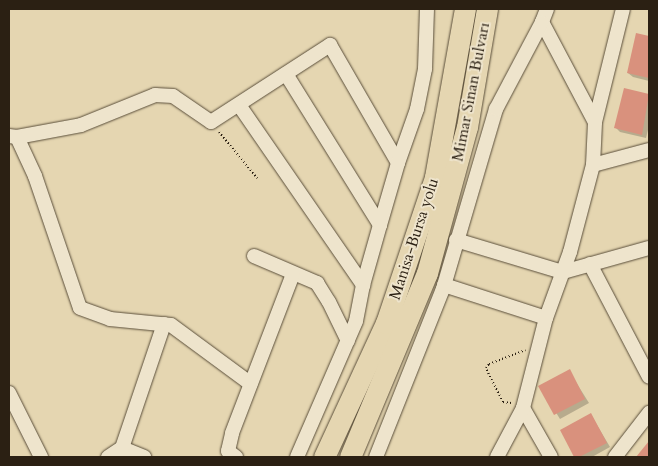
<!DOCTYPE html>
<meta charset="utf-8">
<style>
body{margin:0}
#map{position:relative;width:658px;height:466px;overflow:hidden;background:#e5d6b1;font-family:Cardo,serif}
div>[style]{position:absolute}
.shadow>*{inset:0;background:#0003}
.building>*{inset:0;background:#d9917d}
.path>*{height:2px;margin-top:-1px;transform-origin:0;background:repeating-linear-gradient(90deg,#2b2013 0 1px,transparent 0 3.5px)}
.roads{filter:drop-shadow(0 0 1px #5a4e3a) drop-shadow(0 0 1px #5a4e3a)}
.minor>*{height:14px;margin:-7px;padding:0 7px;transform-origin:7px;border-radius:7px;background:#eee4cc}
.highway>*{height:21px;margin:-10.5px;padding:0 10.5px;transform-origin:10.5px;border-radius:10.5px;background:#e5d6b1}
span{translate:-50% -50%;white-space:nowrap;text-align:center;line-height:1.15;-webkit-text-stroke:4px #eee4cc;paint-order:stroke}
.street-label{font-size:16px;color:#2b2013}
.frame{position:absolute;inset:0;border:10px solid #2b2013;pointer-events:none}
</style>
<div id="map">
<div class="shadow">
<i style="clip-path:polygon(637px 34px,649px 37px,649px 81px,633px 77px,628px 73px)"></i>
<i style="clip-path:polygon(625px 89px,649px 95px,649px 126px,646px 138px,620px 132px,616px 128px)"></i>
<i style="clip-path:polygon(569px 371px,589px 403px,560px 419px,540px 387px)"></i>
<i style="clip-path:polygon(591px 415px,610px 447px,592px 457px,576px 457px,561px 431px)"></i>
</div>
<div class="building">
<i style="clip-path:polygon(636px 33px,649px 36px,649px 78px,627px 73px)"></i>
<i style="clip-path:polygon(624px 88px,649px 94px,642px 135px,614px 128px)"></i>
<i style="clip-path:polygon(570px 369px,585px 399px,554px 415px,538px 386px)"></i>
<i style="clip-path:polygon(591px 413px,607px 443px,579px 457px,574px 457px,560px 430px)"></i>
<i style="clip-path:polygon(649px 441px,649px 457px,636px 457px)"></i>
</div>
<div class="path">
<i style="left:219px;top:132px;width:60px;rotate:50.4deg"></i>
<i style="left:511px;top:403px;width:8px;rotate:-173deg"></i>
<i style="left:503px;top:402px;width:38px;rotate:-117deg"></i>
<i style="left:486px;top:368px;width:5px;rotate:-53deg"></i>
<i style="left:489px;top:364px;width:39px;rotate:-21deg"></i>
</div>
<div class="roads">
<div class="minor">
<i style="left:547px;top:9px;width:14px;rotate:111deg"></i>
<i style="left:542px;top:22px;width:113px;rotate:62.1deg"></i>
<i style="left:286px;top:74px;width:178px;rotate:58.1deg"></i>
<i style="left:239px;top:105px;width:219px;rotate:55.4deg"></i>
<i style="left:9px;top:136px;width:8px;rotate:7deg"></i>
<i style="left:17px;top:137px;width:65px;rotate:-10.6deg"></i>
<i style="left:81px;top:125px;width:80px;rotate:-22.1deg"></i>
<i style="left:155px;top:95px;width:18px;rotate:3deg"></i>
<i style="left:173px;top:96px;width:46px;rotate:34.4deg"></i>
<i style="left:211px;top:122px;width:142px;rotate:-32.9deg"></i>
<i style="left:330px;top:45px;width:136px;rotate:60deg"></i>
<i style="left:17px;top:137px;width:43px;rotate:65.2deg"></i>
<i style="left:35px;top:176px;width:139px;rotate:71.2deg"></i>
<i style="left:80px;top:308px;width:32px;rotate:20deg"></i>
<i style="left:110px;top:319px;width:61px;rotate:5.6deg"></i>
<i style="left:171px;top:325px;width:99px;rotate:36.4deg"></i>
<i style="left:593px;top:165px;width:58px;rotate:-15deg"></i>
<i style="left:456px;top:240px;width:112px;rotate:16.7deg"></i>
<i style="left:563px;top:272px;width:89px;rotate:-15.6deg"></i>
<i style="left:254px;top:256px;width:69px;rotate:23.2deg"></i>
<i style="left:317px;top:283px;width:22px;rotate:58deg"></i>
<i style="left:329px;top:302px;width:43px;rotate:64deg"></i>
<i style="left:590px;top:264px;width:127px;rotate:62.4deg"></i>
<i style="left:444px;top:285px;width:107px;rotate:17.9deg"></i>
<i style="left:9px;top:393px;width:72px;rotate:63.4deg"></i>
<i style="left:523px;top:408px;width:56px;rotate:60.3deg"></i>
<i style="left:123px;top:456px;width:8px;rotate:-97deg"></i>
<i style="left:122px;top:448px;width:24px;rotate:22deg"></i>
<i style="left:108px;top:457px;width:17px;rotate:-33deg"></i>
<i style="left:122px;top:448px;width:131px;rotate:-71.3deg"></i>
<i style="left:236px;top:457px;width:10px;rotate:-143deg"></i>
<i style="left:228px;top:451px;width:18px;rotate:-77deg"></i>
<i style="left:232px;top:433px;width:170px;rotate:-69deg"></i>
<i style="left:297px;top:457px;width:148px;rotate:-66.5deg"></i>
<i style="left:356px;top:321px;width:37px;rotate:-79deg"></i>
<i style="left:363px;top:285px;width:62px;rotate:-74.2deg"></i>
<i style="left:380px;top:225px;width:65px;rotate:-73.8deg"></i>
<i style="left:398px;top:163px;width:57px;rotate:-70.6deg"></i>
<i style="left:417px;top:109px;width:41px;rotate:-78.7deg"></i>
<i style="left:425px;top:69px;width:60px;rotate:-88.1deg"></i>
<i style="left:376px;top:457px;width:181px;rotate:-68.3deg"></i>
<i style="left:443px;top:289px;width:188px;rotate:-73.6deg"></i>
<i style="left:496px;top:109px;width:98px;rotate:-62.1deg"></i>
<i style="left:497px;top:457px;width:55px;rotate:-62deg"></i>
<i style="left:523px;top:408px;width:93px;rotate:-75.7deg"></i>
<i style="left:546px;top:318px;width:70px;rotate:-70deg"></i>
<i style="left:570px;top:252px;width:90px;rotate:-75.2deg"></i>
<i style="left:593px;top:165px;width:43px;rotate:-87.3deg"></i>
<i style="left:595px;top:122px;width:116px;rotate:-76.1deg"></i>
<i style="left:615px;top:457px;width:56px;rotate:-52.3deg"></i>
</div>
<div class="highway">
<i style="left:324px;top:457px;width:148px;rotate:-65.2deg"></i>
<i style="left:386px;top:323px;width:154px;rotate:-71.4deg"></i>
<i style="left:435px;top:177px;width:171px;rotate:-79.9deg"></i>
<i style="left:350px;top:457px;width:199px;rotate:-67.3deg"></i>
<i style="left:427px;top:273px;width:151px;rotate:-74.7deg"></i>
<i style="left:467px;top:127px;width:120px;rotate:-80.4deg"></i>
</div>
</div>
<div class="street-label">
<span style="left:471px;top:92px;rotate:-79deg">Mimar Sinan Bulvarı</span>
<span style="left:414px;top:239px;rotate:-72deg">Manisa-Bursa yolu</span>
</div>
<div class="frame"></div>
</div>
